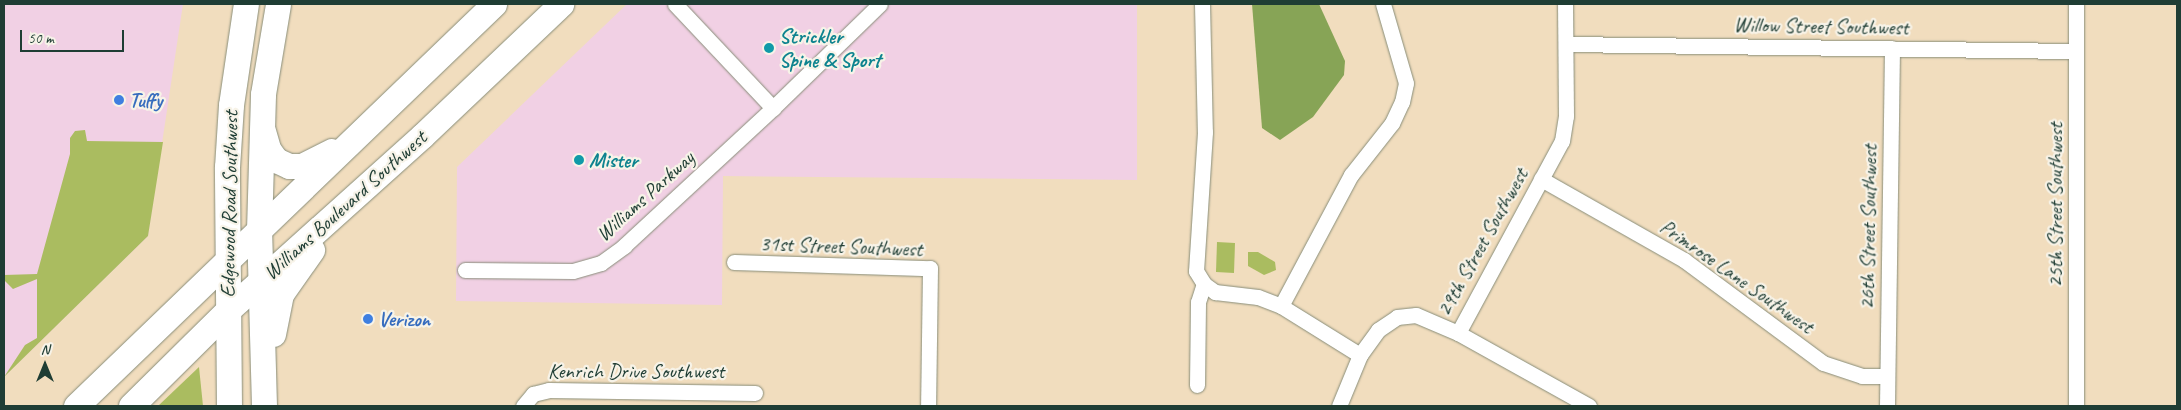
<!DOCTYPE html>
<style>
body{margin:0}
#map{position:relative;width:2181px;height:410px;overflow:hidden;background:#f1ddbe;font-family:Caveat,sans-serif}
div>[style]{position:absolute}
.built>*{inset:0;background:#f1d0e4}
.green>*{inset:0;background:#aabc60}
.forest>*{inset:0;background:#87a456}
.roads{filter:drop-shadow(0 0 1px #888d79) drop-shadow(0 0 1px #888d79)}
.minor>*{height:15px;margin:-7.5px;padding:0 7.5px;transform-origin:7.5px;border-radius:7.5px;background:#fff}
.primary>*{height:25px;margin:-12.5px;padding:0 12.5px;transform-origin:12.5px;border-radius:12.5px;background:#fff}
.dots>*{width:14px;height:14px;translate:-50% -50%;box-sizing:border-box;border:2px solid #f7f3e8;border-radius:50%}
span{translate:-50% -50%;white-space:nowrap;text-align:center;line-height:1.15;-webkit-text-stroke:4.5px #f7f3e8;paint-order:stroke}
.street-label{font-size:21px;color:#1f3d34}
.culture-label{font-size:21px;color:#0d838f;font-weight:700}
.left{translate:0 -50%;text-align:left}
.shop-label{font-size:21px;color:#366cbe;font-weight:700}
.frame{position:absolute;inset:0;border:5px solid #1f3d34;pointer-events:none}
.north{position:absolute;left:20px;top:340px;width:50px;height:50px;-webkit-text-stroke:4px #f7f3e8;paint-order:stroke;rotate:0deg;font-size:14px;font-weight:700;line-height:20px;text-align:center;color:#1f3d34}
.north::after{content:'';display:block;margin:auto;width:18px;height:22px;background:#1f3d34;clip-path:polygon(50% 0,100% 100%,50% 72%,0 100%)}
.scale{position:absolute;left:20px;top:30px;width:104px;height:22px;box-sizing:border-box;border:2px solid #1f3d34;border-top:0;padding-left:6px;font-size:15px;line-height:18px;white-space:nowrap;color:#1f3d34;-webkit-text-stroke:4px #f7f3e8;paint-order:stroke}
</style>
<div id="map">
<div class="built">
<i style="clip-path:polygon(4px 4px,183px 4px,148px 236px,4px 377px)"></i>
<i style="clip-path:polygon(627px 4px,1137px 4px,1137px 180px,723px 176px,722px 305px,456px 301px,457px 167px)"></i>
</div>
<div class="green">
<i style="clip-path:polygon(85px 130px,87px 141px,163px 142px,148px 236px,4px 377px,25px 345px,37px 338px,37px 279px,13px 289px,4px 280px,4px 275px,37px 274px,70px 154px,70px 138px,75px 131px)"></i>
<i style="clip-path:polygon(1217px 242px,1235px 243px,1234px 273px,1216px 272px)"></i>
<i style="clip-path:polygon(1248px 252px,1258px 252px,1275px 262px,1276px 270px,1264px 275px,1248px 266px)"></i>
<i style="clip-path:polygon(199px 367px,203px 406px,158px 406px)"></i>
</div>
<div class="forest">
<i style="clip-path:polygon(1252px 4px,1319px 4px,1345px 61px,1344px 75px,1313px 117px,1280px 140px,1262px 128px)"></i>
</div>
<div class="roads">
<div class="minor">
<i style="left:675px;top:4px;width:143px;rotate:46.7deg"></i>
<i style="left:1202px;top:4px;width:128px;rotate:88.7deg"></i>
<i style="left:1205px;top:132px;width:139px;rotate:93.7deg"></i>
<i style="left:1196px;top:271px;width:15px;rotate:58deg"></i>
<i style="left:1204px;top:284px;width:14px;rotate:36deg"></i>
<i style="left:1215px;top:292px;width:43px;rotate:6.6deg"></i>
<i style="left:1258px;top:297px;width:25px;rotate:21deg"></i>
<i style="left:1281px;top:306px;width:93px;rotate:31.8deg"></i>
<i style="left:2076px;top:4px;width:402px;rotate:90deg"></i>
<i style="left:1566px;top:44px;width:510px;rotate:0.79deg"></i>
<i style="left:1541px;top:179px;width:164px;rotate:29.5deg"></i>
<i style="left:1684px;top:260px;width:173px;rotate:36.5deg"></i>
<i style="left:1823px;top:363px;width:41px;rotate:18.4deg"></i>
<i style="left:1862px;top:376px;width:25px"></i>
<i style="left:734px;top:262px;width:196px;rotate:1.8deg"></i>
<i style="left:930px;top:268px;width:138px;rotate:90.8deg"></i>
<i style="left:465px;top:270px;width:108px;rotate:0.5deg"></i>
<i style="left:573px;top:271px;width:29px;rotate:-16deg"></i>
<i style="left:601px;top:263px;width:29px;rotate:-36deg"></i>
<i style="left:624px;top:246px;width:203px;rotate:-42.8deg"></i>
<i style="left:773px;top:108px;width:149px;rotate:-44.2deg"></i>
<i style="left:1281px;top:306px;width:149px;rotate:-61.9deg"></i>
<i style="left:1351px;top:175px;width:66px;rotate:-51.7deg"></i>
<i style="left:1392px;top:123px;width:23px;rotate:-65deg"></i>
<i style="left:1402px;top:102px;width:19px;rotate:-78deg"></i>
<i style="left:1406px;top:83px;width:82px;rotate:-106.2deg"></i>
<i style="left:1458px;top:333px;width:150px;rotate:29.1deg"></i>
<i style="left:1197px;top:385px;width:83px;rotate:-89.3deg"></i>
<i style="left:1198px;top:302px;width:19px;rotate:-72deg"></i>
<i style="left:523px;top:406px;width:16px;rotate:-50deg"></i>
<i style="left:533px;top:394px;width:16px;rotate:-14deg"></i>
<i style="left:549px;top:390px;width:206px;rotate:0.8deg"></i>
<i style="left:1339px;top:406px;width:55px;rotate:-67.6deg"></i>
<i style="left:1360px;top:355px;width:31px;rotate:-54deg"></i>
<i style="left:1378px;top:330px;width:23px;rotate:-34deg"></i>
<i style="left:1397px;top:317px;width:19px;rotate:-6deg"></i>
<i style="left:1416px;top:315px;width:46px;rotate:23.2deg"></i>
<i style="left:1458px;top:333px;width:218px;rotate:-61.6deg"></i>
<i style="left:1562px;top:141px;width:25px;rotate:-81deg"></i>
<i style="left:1566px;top:116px;width:112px;rotate:-90.5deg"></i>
<i style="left:1887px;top:406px;width:358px;rotate:-89.2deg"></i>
</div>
<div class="primary">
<i style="left:263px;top:131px;width:19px;rotate:74deg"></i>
<i style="left:268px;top:149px;width:14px;rotate:54deg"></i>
<i style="left:276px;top:160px;width:14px;rotate:25deg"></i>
<i style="left:289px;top:166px;width:13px"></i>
<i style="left:302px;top:166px;width:33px;rotate:-27deg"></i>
<i style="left:273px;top:334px;width:41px;rotate:-78.7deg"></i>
<i style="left:281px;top:294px;width:54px;rotate:-54.8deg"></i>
<i style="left:76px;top:406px;width:580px;rotate:-43.88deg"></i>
<i style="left:131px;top:406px;width:135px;rotate:-44.7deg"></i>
<i style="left:227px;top:311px;width:262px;rotate:-41.9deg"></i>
<i style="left:422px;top:136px;width:192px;rotate:-43.5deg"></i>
<i style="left:229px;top:406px;width:239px;rotate:-90.5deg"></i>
<i style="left:227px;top:167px;width:62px;rotate:-86.3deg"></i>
<i style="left:231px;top:105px;width:102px;rotate:-81.6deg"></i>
<i style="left:264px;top:406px;width:176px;rotate:-91.6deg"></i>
<i style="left:259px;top:230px;width:136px;rotate:-88.3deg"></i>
<i style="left:263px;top:94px;width:91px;rotate:-80.5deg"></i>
</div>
</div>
<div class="dots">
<i style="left:769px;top:48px;background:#0f9aa8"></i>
<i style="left:119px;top:100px;background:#3f7fe0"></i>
<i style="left:579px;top:160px;background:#0f9aa8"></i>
<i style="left:368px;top:319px;background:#3f7fe0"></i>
</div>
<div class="street-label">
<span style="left:1821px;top:26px;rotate:1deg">Willow Street Southwest</span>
<span style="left:645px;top:196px;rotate:-42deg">Williams Parkway</span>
<span style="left:229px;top:204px;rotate:-89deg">Edgewood Road Southwest</span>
<span style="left:345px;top:205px;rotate:-42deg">Williams Boulevard Southwest</span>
<span style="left:2055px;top:205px;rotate:-90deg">25th Street Southwest</span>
<span style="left:1868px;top:227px;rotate:-89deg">26th Street Southwest</span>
<span style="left:1482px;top:242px;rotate:-61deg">29th Street Southwest</span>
<span style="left:841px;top:246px;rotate:2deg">31st Street Southwest</span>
<span style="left:1737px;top:276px;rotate:35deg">Primrose Lane Southwest</span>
<span style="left:636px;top:371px">Kenrich Drive Southwest</span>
</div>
<div class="culture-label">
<span class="left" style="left:779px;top:48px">Strickler<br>Spine &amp; Sport</span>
<span class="left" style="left:589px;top:160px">Mister</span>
</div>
<div class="shop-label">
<span class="left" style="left:129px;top:100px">Tuffy</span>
<span class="left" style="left:378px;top:319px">Verizon</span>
</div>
<div class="frame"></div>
<div class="north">N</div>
<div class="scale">50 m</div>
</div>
